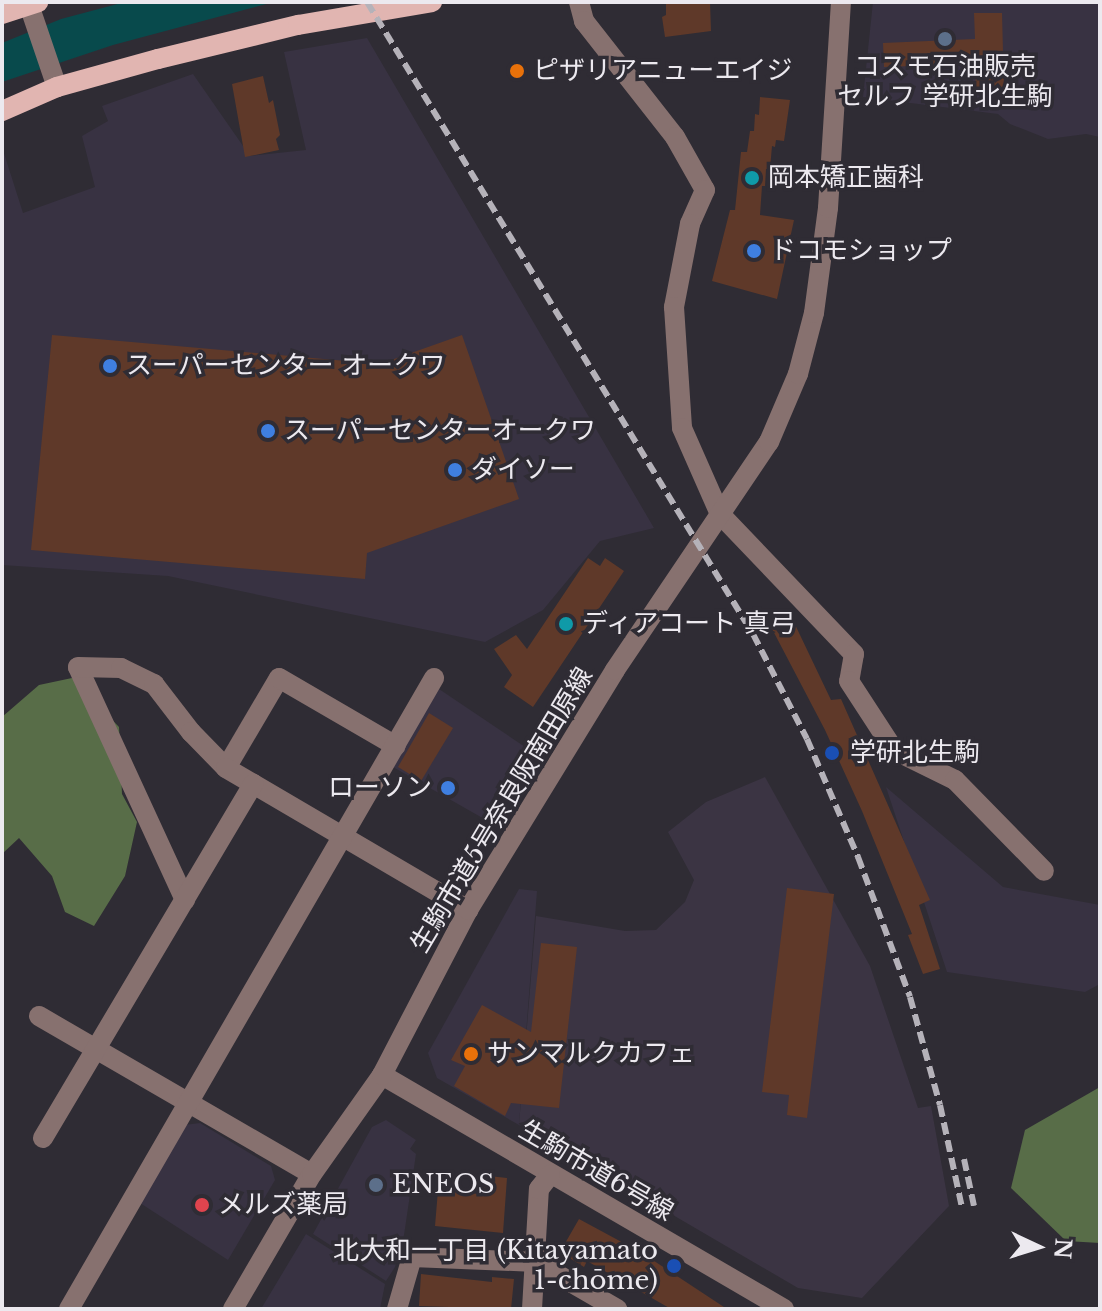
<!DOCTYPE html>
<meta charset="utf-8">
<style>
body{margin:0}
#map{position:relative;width:1102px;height:1311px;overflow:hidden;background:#2f2c34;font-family:"Libre Baskerville","Noto Sans JP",serif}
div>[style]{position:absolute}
.commercial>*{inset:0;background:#383242}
.built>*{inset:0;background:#3b3443}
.forest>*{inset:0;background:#586d48}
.water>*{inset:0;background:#084a4c}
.building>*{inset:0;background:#5f3929}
.minor>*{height:20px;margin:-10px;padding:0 10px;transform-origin:10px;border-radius:10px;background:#87716f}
.major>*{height:20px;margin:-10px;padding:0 10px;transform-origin:10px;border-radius:10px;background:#e1b5b1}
.rail>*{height:6px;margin-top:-3px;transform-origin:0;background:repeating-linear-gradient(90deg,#b5b2b9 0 12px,transparent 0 18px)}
.dots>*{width:22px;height:22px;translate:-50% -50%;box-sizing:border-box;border:4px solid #2f2c34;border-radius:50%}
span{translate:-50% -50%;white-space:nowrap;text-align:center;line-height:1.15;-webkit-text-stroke:7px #2f2c34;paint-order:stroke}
.poi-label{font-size:26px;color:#ece9ef}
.left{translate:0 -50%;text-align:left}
.right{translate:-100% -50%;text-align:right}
.street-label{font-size:26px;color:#ece9ef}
.frame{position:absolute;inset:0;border:4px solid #ece9ef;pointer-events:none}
.north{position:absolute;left:998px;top:1207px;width:80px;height:80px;-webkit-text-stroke:6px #2f2c34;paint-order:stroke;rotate:94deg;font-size:22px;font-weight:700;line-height:32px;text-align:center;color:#ece9ef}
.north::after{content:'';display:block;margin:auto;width:28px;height:36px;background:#ece9ef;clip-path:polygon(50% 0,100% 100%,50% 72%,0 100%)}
</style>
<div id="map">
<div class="commercial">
<i style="clip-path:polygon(873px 2px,1100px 2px,1100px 137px,1086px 134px,1048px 139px,1010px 124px,998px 114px,863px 97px)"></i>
<i style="clip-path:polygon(367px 38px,654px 528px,600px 541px,543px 610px,485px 642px,168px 576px,2px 565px,2px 147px,23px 213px,95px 187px,82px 136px,108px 121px,102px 106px,193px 74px,250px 156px,306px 150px,284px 52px)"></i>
<i style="clip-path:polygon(439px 689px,528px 749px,486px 820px,393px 767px)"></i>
<i style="clip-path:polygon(886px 787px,1003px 887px,1100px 905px,1100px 984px,1085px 992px,947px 972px)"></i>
<i style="clip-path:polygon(519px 889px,537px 891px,519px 1125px,437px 1078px,428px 1053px)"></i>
<i style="clip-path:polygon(386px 1120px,416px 1140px,410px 1149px,416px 1154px,404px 1235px,395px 1267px,386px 1281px,313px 1234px,372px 1127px)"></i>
<i style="clip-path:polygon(200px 1123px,271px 1166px,275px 1180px,228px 1260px,140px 1203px,184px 1125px)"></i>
<i style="clip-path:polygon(306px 1234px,385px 1284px,380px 1309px,261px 1309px)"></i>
</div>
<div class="built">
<i style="clip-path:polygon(765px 777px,870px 966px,918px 1108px,931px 1106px,949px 1206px,862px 1298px,798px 1288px,519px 1125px,536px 916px,625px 931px,656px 930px,685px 902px,694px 880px,668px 832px,706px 802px)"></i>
</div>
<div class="forest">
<i style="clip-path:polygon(72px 678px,119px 727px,122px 794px,137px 822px,125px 876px,94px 926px,65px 912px,52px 876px,19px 838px,2px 854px,2px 717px,39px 685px)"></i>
<i style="clip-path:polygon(1100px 1087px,1100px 1243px,1066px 1241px,1011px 1188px,1025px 1130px)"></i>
</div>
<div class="water">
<i style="clip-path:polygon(125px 2px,274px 2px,113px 45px,2px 82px,2px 43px,61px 19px)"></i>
</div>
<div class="building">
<i style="clip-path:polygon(666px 2px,710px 2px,711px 31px,665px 37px,662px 17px,666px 15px)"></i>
<i style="clip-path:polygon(974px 13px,1002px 13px,1004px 90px,976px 90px,975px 64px,884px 67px,883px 43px,975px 39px)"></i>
<i style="clip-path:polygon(263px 76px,269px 103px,273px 100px,280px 135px,276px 139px,279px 150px,245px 157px,232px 84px)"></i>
<i style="clip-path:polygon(760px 97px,790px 100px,784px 141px,776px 140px,775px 147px,772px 146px,770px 169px,766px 169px,765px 186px,762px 186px,760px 215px,794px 220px,777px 299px,712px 281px,730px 210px,735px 210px,741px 152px,747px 152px,750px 131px,754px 131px,755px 114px,759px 115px)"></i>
<i style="clip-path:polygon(52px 335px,380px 364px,462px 335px,519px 499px,367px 553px,365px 579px,31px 550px)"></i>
<i style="clip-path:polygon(588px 558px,600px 566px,605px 558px,624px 571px,533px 707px,504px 687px,512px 675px,494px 649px,516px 635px,527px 649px)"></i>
<i style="clip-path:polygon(790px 614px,831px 700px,841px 699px,930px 900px,919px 905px,940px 969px,923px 974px,908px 935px,912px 934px,862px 811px,825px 730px,770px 625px)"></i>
<i style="clip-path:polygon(429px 713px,453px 728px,421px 781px,398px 767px)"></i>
<i style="clip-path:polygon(787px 888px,834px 894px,807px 1118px,787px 1115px,789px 1095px,762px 1092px)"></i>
<i style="clip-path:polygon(541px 943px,577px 947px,559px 1108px,511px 1103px,505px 1116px,454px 1086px,465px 1066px,451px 1060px,482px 1005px,531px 1032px)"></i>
<i style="clip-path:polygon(480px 1175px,507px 1178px,503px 1233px,435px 1226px,438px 1190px,479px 1194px)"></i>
<i style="clip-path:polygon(579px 1219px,642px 1253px,727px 1309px,671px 1309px,587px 1261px,584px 1267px,560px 1252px)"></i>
<i style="clip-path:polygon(421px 1274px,492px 1282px,492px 1277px,514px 1279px,511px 1309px,419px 1306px)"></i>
</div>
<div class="minor">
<i style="left:28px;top:2px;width:90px;rotate:71.2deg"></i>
<i style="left:579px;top:2px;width:20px;rotate:75deg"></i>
<i style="left:584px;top:21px;width:147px;rotate:51.9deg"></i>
<i style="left:675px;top:137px;width:61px;rotate:60.5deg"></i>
<i style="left:705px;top:190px;width:37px;rotate:114deg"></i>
<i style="left:690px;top:224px;width:85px;rotate:100.9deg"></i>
<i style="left:674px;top:307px;width:121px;rotate:86.2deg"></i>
<i style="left:682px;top:428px;width:94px;rotate:66.2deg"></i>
<i style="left:720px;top:514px;width:194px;rotate:46.3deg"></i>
<i style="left:854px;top:654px;width:27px;rotate:100deg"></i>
<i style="left:849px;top:681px;width:82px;rotate:56.9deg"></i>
<i style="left:894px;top:750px;width:68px;rotate:26.2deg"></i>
<i style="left:955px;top:780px;width:127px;rotate:45.6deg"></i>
<i style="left:226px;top:768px;width:104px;rotate:-59.5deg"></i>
<i style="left:279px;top:678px;width:135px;rotate:30.2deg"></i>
<i style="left:185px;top:900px;width:256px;rotate:-114.7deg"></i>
<i style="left:78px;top:667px;width:43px;rotate:1.3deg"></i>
<i style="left:121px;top:668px;width:37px;rotate:26deg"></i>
<i style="left:154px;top:684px;width:61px;rotate:52.4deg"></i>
<i style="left:191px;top:732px;width:50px;rotate:45.8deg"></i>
<i style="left:226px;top:768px;width:281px;rotate:30.4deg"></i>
<i style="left:39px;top:1016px;width:315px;rotate:30.1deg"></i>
<i style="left:382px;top:1075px;width:465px;rotate:30.2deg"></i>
<i style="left:43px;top:1138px;width:412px;rotate:-59.3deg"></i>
<i style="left:69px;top:1309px;width:729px;rotate:-59.95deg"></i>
<i style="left:233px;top:1309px;width:156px;rotate:-59.7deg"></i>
<i style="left:312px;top:1174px;width:121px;rotate:-54.7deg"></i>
<i style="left:382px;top:1075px;width:186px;rotate:-62.5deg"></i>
<i style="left:468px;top:910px;width:281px;rotate:-58.5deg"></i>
<i style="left:615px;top:670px;width:275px;rotate:-56deg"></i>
<i style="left:769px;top:442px;width:74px;rotate:-66.9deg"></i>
<i style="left:798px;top:374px;width:63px;rotate:-75.3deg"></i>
<i style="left:814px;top:313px;width:106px;rotate:-82.4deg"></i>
<i style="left:828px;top:208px;width:206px;rotate:-86.4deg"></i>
<i style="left:397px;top:1309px;width:54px;rotate:-73.9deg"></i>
<i style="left:412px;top:1257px;width:124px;rotate:2.3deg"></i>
<i style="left:536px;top:1262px;width:94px;rotate:30.1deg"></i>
<i style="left:532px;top:1309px;width:120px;rotate:-86.7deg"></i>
<i style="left:539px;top:1189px;width:18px;rotate:-52deg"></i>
</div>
<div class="major">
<i style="left:2px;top:14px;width:38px;rotate:-18deg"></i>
<i style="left:2px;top:111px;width:60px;rotate:-23.6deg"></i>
<i style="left:57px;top:87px;width:105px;rotate:-15.5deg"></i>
<i style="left:158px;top:59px;width:144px;rotate:-13.7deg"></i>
<i style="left:298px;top:25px;width:136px;rotate:-9.7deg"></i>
</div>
<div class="rail">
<i style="left:367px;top:2px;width:741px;rotate:58.59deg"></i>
<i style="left:753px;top:634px;width:118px;rotate:62.8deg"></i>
<i style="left:807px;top:739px;width:129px;rotate:66.6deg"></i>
<i style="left:858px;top:857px;width:149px;rotate:69.6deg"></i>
<i style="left:910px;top:997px;width:112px;rotate:74.5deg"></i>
<i style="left:940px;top:1105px;width:105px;rotate:77.9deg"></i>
<i style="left:964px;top:1159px;width:48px;rotate:78deg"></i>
</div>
<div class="dots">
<i style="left:945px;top:39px;background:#5c6f8a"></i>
<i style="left:517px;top:71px;background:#e8710a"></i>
<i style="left:752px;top:178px;background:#0f9aa8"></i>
<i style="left:754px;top:251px;background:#3f7fe0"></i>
<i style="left:110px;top:366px;background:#3f7fe0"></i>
<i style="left:268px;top:431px;background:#3f7fe0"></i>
<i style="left:455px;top:470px;background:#3f7fe0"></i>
<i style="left:566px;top:624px;background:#0f9aa8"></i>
<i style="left:832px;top:753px;background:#1a4fb4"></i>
<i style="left:448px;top:788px;background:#3f7fe0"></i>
<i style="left:471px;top:1054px;background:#e8710a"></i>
<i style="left:376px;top:1185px;background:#5c6f8a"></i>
<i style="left:202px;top:1205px;background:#e0444e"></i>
<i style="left:674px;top:1266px;background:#1a4fb4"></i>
</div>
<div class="poi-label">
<span style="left:945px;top:82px">コスモ石油販売<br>セルフ 学研北生駒</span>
<span class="left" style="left:533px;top:71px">ピザリアニューエイジ</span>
<span class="left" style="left:768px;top:178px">岡本矯正歯科</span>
<span class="left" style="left:770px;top:251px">ドコモショップ</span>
<span class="left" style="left:126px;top:366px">スーパーセンター オークワ</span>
<span class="left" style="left:284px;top:431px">スーパーセンターオークワ</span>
<span class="left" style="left:471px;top:470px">ダイソー</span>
<span class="left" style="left:582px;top:624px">ディアコート 真弓</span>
<span class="left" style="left:850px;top:753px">学研北生駒</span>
<span class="right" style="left:432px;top:788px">ローソン</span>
<span class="left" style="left:487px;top:1054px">サンマルクカフェ</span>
<span class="left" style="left:392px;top:1185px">ENEOS</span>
<span class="left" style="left:218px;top:1205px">メルズ薬局</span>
<span class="right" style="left:658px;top:1266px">北大和一丁目 (Kitayamato<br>1-chōme)</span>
</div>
<div class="street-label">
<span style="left:502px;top:810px;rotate:-59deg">生駒市道5号奈良阪南田原線</span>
<span style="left:596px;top:1171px;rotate:30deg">生駒市道6号線</span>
</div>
<div class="frame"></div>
<div class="north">N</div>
</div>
